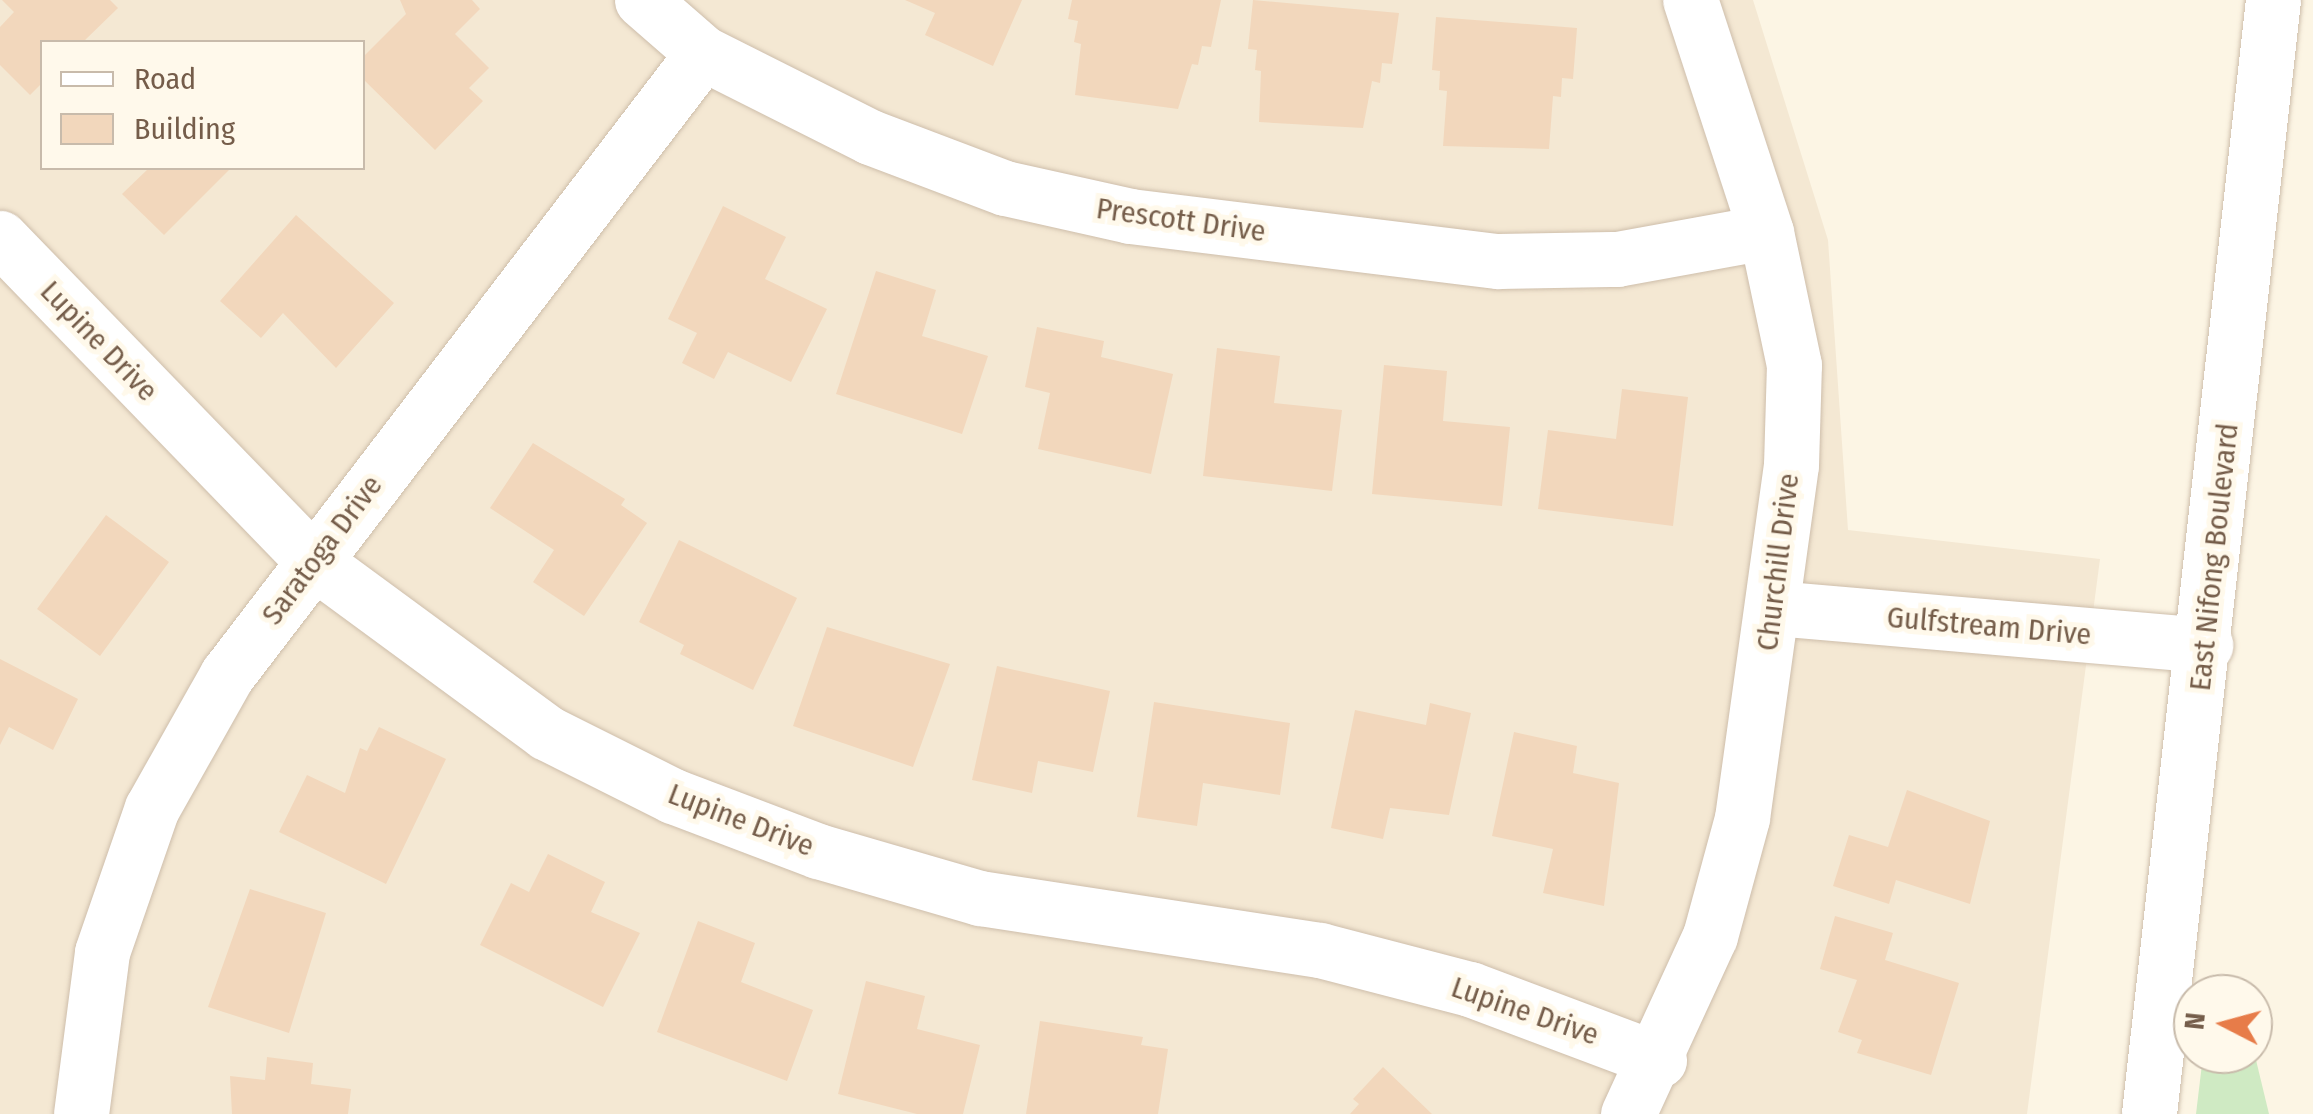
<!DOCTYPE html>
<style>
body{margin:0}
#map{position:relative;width:2313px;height:1114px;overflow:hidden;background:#fcf5e4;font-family:"Fira Sans Condensed",sans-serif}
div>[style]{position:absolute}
.residential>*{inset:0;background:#f4e8d3}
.green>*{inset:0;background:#cfeac3}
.building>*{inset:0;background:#f2d7bc}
.roads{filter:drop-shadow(0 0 2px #cebeab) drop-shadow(0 0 2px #cebeab)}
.minor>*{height:55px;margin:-27.5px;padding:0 27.5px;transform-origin:27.5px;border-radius:27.5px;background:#fff}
span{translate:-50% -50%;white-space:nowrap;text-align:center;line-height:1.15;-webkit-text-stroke:10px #fff9eb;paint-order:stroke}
.street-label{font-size:30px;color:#755d4a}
.legend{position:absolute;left:40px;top:40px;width:325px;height:130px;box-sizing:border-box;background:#fff9eb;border:2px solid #c8bbab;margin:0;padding:12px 18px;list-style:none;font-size:30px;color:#755d4a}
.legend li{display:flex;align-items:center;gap:20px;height:50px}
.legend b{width:50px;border:2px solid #c8bbab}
.north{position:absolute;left:2173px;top:974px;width:100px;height:100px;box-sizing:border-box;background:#fff9eb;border:2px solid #c8bbab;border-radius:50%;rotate:276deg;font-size:28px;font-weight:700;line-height:40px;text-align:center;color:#755d4a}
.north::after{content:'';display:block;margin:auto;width:35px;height:45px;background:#e77c49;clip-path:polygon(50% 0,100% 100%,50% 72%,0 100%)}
</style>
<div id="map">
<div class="residential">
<i style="clip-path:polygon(evenodd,0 0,1753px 0,1828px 240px,1848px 530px,2100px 559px,2027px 1114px,0 1114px,0 0,42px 42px,362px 42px,362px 168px,42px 168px,42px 42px)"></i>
</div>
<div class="green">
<i style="clip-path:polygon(2256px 1060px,2269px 1114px,2196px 1114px,2202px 1064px)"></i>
</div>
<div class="building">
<i style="clip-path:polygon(2px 0,110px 0,118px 8px,83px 42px,42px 42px,42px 83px,30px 95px,0 65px,0 27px,14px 12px)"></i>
<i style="clip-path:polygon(400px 0,472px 0,480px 9px,455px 34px,489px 68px,469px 88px,483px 101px,435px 150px,362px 78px,362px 58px,406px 14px)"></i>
<i style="clip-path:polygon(905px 0,1022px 0,993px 66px,925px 35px,935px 13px)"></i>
<i style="clip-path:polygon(1072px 0,1221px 0,1211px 47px,1202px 46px,1198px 65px,1192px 64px,1178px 109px,1075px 95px,1081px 44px,1074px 42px,1078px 21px,1068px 19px)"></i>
<i style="clip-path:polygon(1253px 0,1399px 13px,1392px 64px,1382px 63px,1380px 83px,1372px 81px,1363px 128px,1259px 122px,1261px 71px,1255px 70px,1257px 50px,1248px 49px)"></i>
<i style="clip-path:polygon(1436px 17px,1577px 28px,1573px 79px,1562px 78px,1561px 97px,1553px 96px,1549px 149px,1443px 146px,1447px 91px,1439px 90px,1440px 71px,1432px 70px)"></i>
<i style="clip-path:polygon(149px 168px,231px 168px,164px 235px,122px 194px)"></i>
<i style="clip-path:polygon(723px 206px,786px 237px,765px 279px,827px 309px,791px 382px,728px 352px,714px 379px,682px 363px,697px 333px,668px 319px)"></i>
<i style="clip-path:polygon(296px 215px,394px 303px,336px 368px,283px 313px,261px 338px,220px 301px)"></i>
<i style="clip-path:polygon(876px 271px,936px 290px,922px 336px,988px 356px,962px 434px,836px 394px)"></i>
<i style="clip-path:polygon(1037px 327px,1104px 341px,1101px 357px,1173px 374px,1151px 474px,1038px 449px,1050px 393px,1025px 387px)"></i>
<i style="clip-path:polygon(1217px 348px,1280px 356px,1274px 403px,1342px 410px,1332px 491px,1203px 476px)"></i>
<i style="clip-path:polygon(1384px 365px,1447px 371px,1443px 421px,1510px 427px,1502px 506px,1372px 494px)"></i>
<i style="clip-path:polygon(1622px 389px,1688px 397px,1673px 526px,1538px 509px,1548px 430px,1616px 439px)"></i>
<i style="clip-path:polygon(533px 443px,625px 499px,621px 505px,647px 523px,584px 616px,533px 582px,554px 550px,490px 508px)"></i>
<i style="clip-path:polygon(106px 515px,169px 562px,100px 656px,37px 609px)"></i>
<i style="clip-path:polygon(679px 540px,797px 598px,753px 690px,680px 654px,684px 645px,639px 622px)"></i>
<i style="clip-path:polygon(827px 627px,950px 664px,913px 767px,793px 726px)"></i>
<i style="clip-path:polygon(0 659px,78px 699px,53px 750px,9px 727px,0 745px)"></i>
<i style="clip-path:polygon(997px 666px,1110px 691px,1093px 772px,1038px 761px,1032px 793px,972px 780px)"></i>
<i style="clip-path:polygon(1154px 702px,1290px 723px,1280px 795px,1203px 783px,1197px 826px,1137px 817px)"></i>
<i style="clip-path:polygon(1430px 703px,1471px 713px,1449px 815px,1390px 808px,1383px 839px,1331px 828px,1355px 710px,1426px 725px)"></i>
<i style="clip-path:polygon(379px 727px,446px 759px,386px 884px,279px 832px,307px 775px,345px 793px,360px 748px,367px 751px)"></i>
<i style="clip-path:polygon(1514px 732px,1577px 746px,1573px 773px,1619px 783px,1604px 906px,1543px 893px,1553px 849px,1492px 836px)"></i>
<i style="clip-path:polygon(1907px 790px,1990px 821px,1970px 904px,1896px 880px,1889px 904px,1833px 886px,1849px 835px,1888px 847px)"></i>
<i style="clip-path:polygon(548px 854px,605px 882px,591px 912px,640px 933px,603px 1007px,480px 945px,511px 883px,529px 892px)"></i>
<i style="clip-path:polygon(250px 889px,326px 913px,289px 1033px,208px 1007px)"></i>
<i style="clip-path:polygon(1835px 916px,1893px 933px,1885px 960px,1959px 983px,1931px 1075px,1857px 1053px,1862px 1040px,1838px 1032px,1857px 980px,1820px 969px)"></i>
<i style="clip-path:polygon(698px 921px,755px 943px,741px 982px,813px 1010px,787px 1081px,657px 1032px)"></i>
<i style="clip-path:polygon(866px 981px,925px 996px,917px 1029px,980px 1045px,963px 1114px,917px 1114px,838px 1094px)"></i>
<i style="clip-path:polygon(1040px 1021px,1143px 1037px,1141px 1045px,1168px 1049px,1158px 1114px,1026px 1114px)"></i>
<i style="clip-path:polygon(267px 1057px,313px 1063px,311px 1084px,351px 1089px,348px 1114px,232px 1114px,230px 1076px,265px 1080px)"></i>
<i style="clip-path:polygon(1383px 1067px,1432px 1114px,1350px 1114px,1359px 1104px,1353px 1099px)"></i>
</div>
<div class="roads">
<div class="minor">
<i style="left:642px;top:0;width:81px;rotate:41deg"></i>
<i style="left:703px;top:53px;width:187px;rotate:26.7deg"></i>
<i style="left:870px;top:137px;width:144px;rotate:20.7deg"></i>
<i style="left:1005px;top:188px;width:128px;rotate:12.6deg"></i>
<i style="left:1130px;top:216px;width:371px;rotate:7deg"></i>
<i style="left:1498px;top:261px;width:119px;rotate:-1deg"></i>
<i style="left:1617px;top:259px;width:151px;rotate:-10.3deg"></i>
<i style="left:0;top:238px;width:450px;rotate:45.9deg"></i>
<i style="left:313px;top:561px;width:290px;rotate:36.3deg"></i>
<i style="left:547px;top:733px;width:141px;rotate:26.6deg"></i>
<i style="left:673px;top:796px;width:155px;rotate:20.8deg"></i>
<i style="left:818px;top:851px;width:169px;rotate:16.2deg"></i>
<i style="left:980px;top:898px;width:344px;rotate:8.7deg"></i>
<i style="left:1320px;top:950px;width:155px;rotate:14.6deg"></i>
<i style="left:1470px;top:989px;width:202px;rotate:20.6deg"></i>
<i style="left:1774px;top:608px;width:433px;rotate:4.9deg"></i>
<i style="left:81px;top:1114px;width:163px;rotate:-82.6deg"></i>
<i style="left:102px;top:952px;width:152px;rotate:-70.9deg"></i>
<i style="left:152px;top:808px;width:153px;rotate:-60.6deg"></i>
<i style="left:227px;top:675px;width:783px;rotate:-52.57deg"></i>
<i style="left:1628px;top:1114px;width:196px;rotate:-65.3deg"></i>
<i style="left:1710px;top:936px;width:122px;rotate:-74.8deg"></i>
<i style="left:1742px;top:818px;width:356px;rotate:-82.1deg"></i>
<i style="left:1791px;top:465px;width:100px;rotate:-88.3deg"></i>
<i style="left:1794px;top:365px;width:136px;rotate:-101.9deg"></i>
<i style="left:1766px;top:232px;width:244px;rotate:-108.1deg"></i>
<i style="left:2149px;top:1114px;width:1121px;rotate:-83.65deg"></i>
</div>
</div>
<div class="street-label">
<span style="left:1181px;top:220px;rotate:8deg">Prescott Drive</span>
<span style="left:99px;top:341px;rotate:46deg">Lupine Drive</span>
<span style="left:322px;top:550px;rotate:-53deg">Saratoga Drive</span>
<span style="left:2214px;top:557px;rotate:-84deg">East Nifong Boulevard</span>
<span style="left:1778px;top:562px;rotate:-83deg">Churchill Drive</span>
<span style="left:1989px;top:626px;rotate:5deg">Gulfstream Drive</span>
<span style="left:741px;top:820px;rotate:21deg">Lupine Drive</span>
<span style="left:1525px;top:1011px;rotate:19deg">Lupine Drive</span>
</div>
<ul class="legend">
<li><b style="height:12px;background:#fff"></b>Road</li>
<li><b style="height:28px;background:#f2d7bc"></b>Building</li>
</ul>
<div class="north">N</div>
</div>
